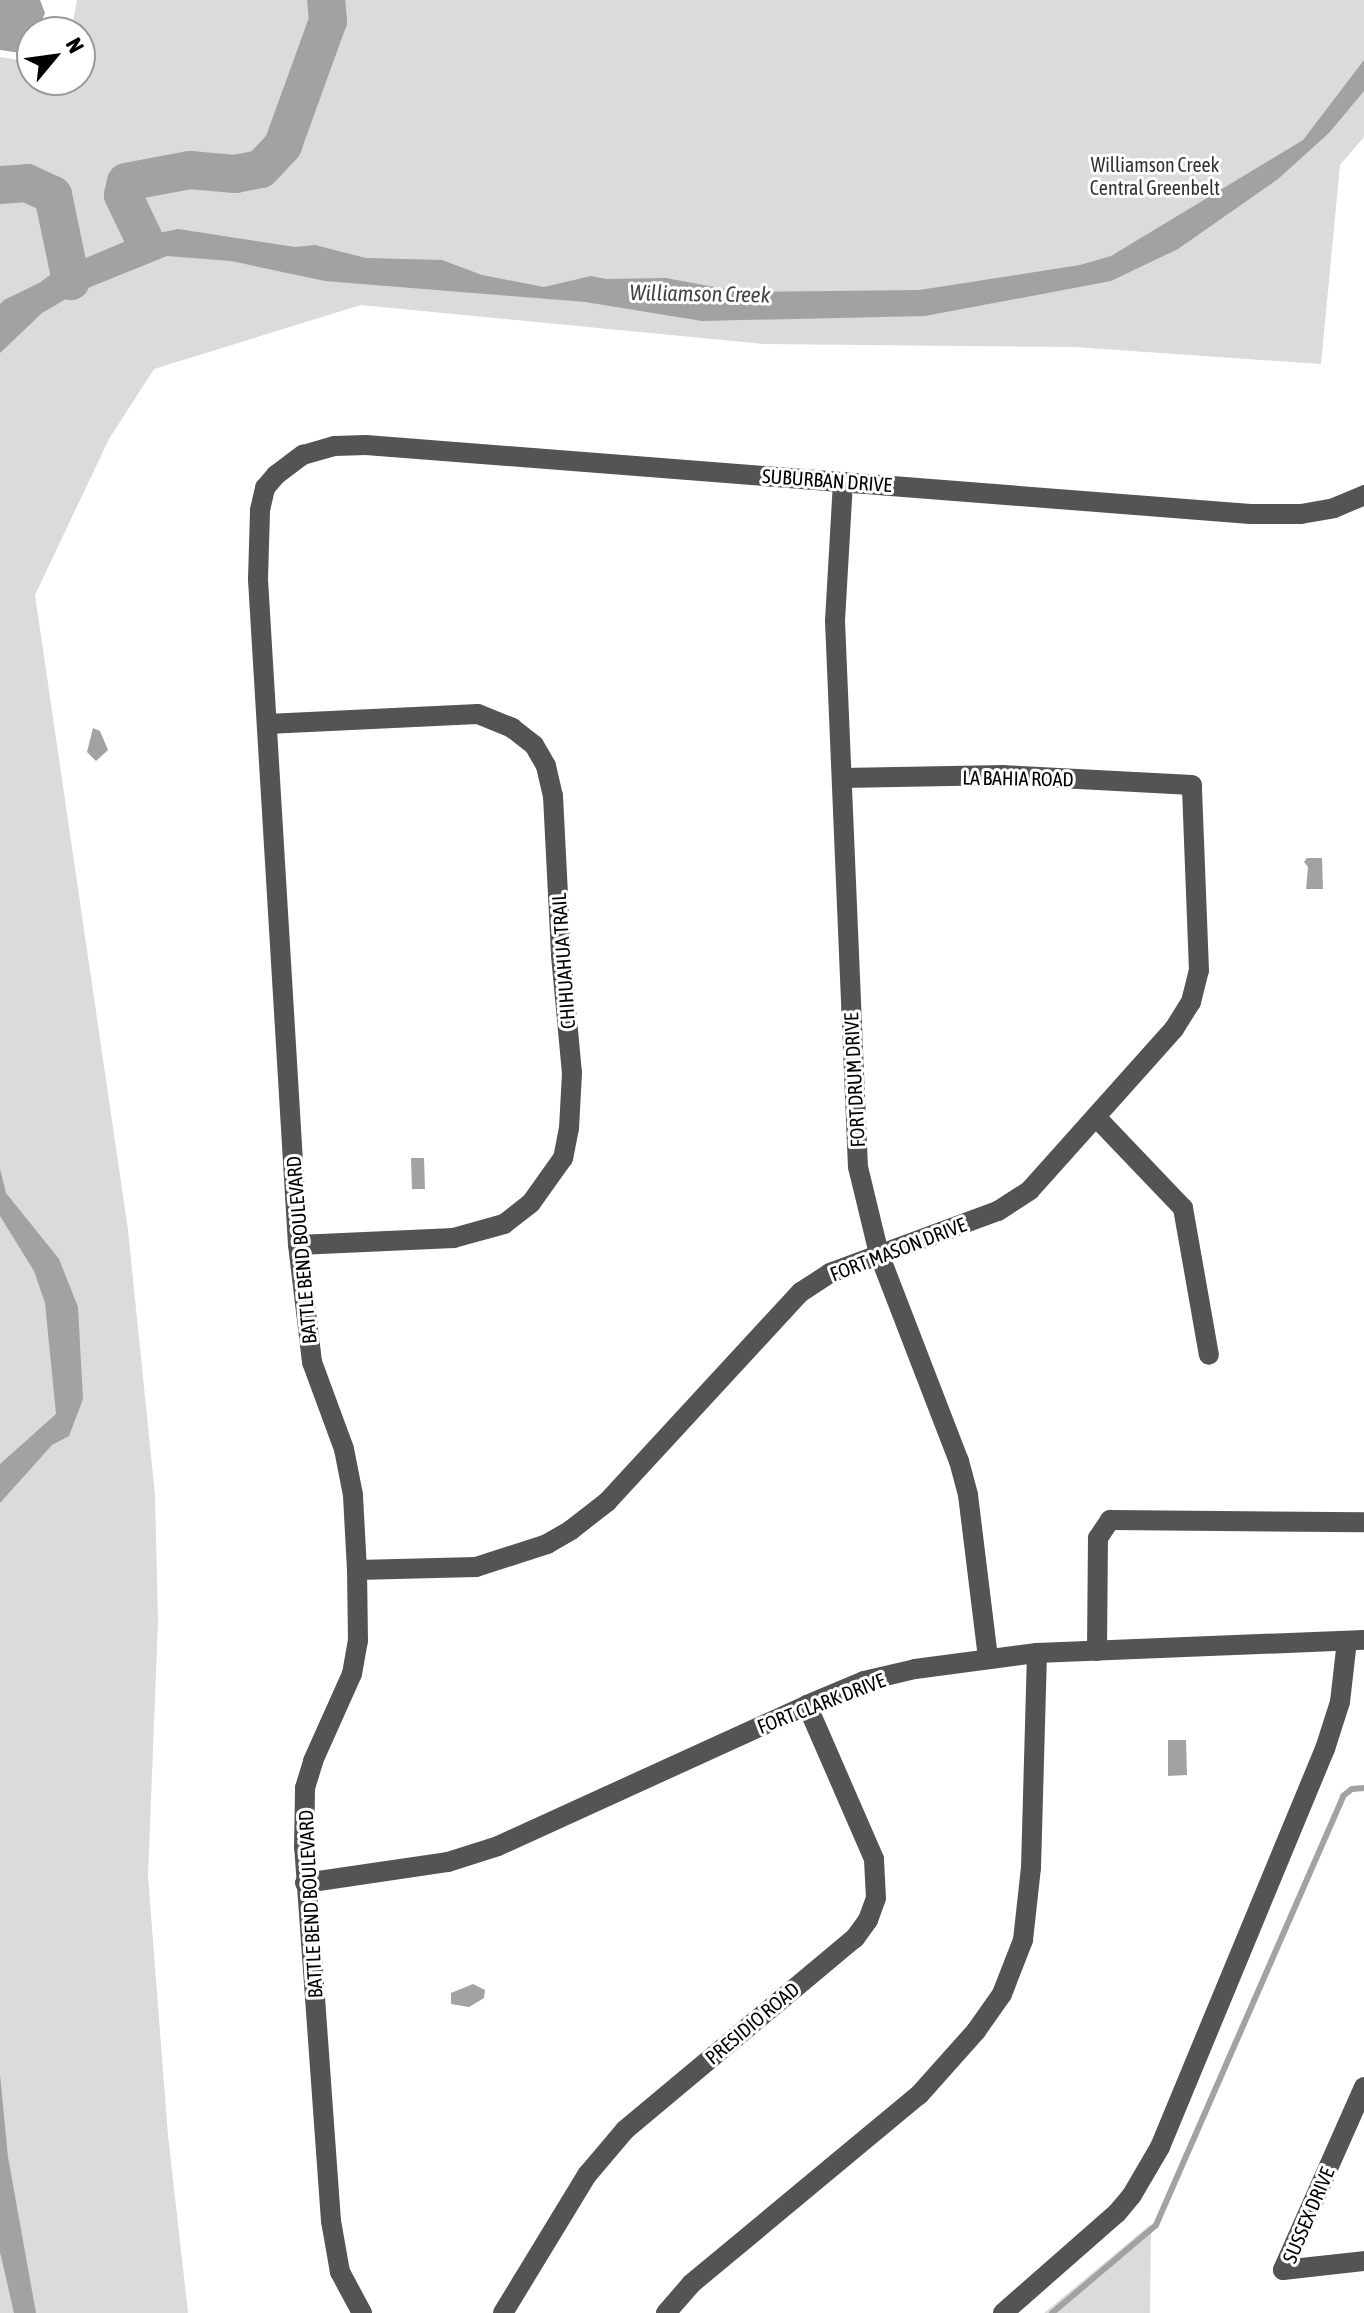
<!DOCTYPE html>
<style>
body{margin:0}
#map{position:relative;width:1364px;height:2313px;overflow:hidden;background:#fff;font-family:"Asap Condensed",sans-serif}
div>[style]{position:absolute}
.green>*{inset:0;background:#dbdbdb}
.water>*{inset:0;background:#a2a2a2}
.stream>*{height:6px;margin:-3px;padding:0 3px;transform-origin:3px;border-radius:3px;background:#a2a2a2}
.river>*{height:38px;margin:-19px;padding:0 19px;transform-origin:19px;border-radius:19px;background:#a2a2a2}
.minor>*{height:20px;margin:-10px;padding:0 10px;transform-origin:10px;border-radius:10px;background:#545454}
span{translate:-50% -50%;white-space:nowrap;text-align:center;line-height:1.15;-webkit-text-stroke:6px #fff;paint-order:stroke}
.park-label{font-size:20px;color:#323232}
.street-label{font-size:20px;color:#000}
.water-label{font-size:22px;color:#434343;font-style:italic}
.north{position:absolute;left:16px;top:16px;width:80px;height:80px;box-sizing:border-box;background:#fff;border:2px solid #999;border-radius:50%;rotate:61deg;font-size:22px;font-weight:700;line-height:32px;text-align:center;color:#000}
.north::after{content:'';display:block;margin:auto;width:28px;height:36px;background:#000;clip-path:polygon(50% 0,100% 100%,50% 72%,0 100%)}
</style>
<div id="map">
<div class="green">
<i style="clip-path:polygon(77px 0,1364px 0,1364px 137px,1340px 165px,1321px 364px,1074px 347px,764px 344px,361px 305px,154px 369px,109px 439px,35px 595px,128px 1230px,155px 1495px,158px 1622px,148px 1876px,168px 2135px,188px 2313px,0 2313px,0 57px,32px 62px,32px 80px,80px 80px,80px 32px,71px 32px)"></i>
<i style="clip-path:polygon(1151px 2224px,1150px 2313px,1044px 2313px)"></i>
</div>
<div class="water">
<i style="clip-path:polygon(0 0,40px 0,45px 13px,37px 32px,32px 32px,28px 54px,0 50px)"></i>
<i style="clip-path:polygon(1364px 60px,1364px 91px,1329px 133px,1278px 179px,1178px 249px,1111px 281px,925px 316px,702px 321px,585px 302px,325px 281px,231px 261px,167px 256px,78px 292px,42px 313px,0 353px,0 304px,4px 300px,39px 283px,57px 270px,131px 239px,178px 229px,295px 247px,315px 245px,366px 258px,442px 260px,482px 275px,544px 287px,591px 276px,606px 279px,666px 278px,741px 292px,919px 290px,1080px 265px,1111px 256px,1303px 140px)"></i>
<i style="clip-path:polygon(93px 728px,100px 731px,108px 750px,96px 761px,87px 752px)"></i>
<i style="clip-path:polygon(1307px 858px,1322px 858px,1323px 889px,1306px 889px,1308px 867px,1304px 862px)"></i>
<i style="clip-path:polygon(411px 1158px,424px 1158px,425px 1189px,412px 1189px)"></i>
<i style="clip-path:polygon(0 1169px,6px 1193px,59px 1259px,78px 1307px,83px 1399px,69px 1436px,52px 1445px,0 1503px,0 1464px,56px 1414px,45px 1303px,34px 1271px,0 1216px)"></i>
<i style="clip-path:polygon(1168px 1740px,1186px 1740px,1187px 1775px,1168px 1776px)"></i>
<i style="clip-path:polygon(473px 1984px,485px 1990px,484px 1998px,469px 2007px,451px 2004px,451px 1993px)"></i>
<i style="clip-path:polygon(0 2074px,8px 2157px,36px 2313px,14px 2313px,0 2252px)"></i>
</div>
<div class="stream">
<i style="left:1052px;top:2313px;width:136px;rotate:-40.2deg"></i>
<i style="left:1156px;top:2225px;width:468px;rotate:-66.4deg"></i>
<i style="left:1343px;top:1796px;width:11px;rotate:-38deg"></i>
<i style="left:1352px;top:1789px;width:12px;rotate:-5deg"></i>
</div>
<div class="river">
<i style="left:0;top:185px;width:27px;rotate:-4deg"></i>
<i style="left:27px;top:183px;width:29px;rotate:25deg"></i>
<i style="left:53px;top:195px;width:88px;rotate:78.2deg"></i>
<i style="left:145px;top:241px;width:51px;rotate:-115.6deg"></i>
<i style="left:123px;top:195px;width:13px;rotate:-77deg"></i>
<i style="left:126px;top:182px;width:65px;rotate:-10.6deg"></i>
<i style="left:190px;top:170px;width:45px;rotate:5.1deg"></i>
<i style="left:235px;top:174px;width:26px;rotate:-11deg"></i>
<i style="left:261px;top:169px;width:33px;rotate:-47deg"></i>
<i style="left:283px;top:145px;width:132px;rotate:-70.1deg"></i>
<i style="left:328px;top:21px;width:21px;rotate:-95deg"></i>
</div>
<div class="minor">
<i style="left:843px;top:482px;width:139px;rotate:93.3deg"></i>
<i style="left:835px;top:621px;width:546px;rotate:87.59deg"></i>
<i style="left:858px;top:1167px;width:89px;rotate:76.4deg"></i>
<i style="left:879px;top:1254px;width:222px;rotate:68.9deg"></i>
<i style="left:959px;top:1461px;width:35px;rotate:75deg"></i>
<i style="left:968px;top:1495px;width:164px;rotate:83deg"></i>
<i style="left:267px;top:724px;width:211px;rotate:-2.7deg"></i>
<i style="left:478px;top:714px;width:37px;rotate:22deg"></i>
<i style="left:512px;top:728px;width:28px;rotate:38deg"></i>
<i style="left:534px;top:745px;width:24px;rotate:60deg"></i>
<i style="left:546px;top:766px;width:31px;rotate:77deg"></i>
<i style="left:553px;top:796px;width:159px;rotate:87.1deg"></i>
<i style="left:561px;top:955px;width:119px;rotate:84.7deg"></i>
<i style="left:572px;top:1073px;width:55px;rotate:93.1deg"></i>
<i style="left:569px;top:1128px;width:31px;rotate:101deg"></i>
<i style="left:563px;top:1158px;width:55px;rotate:125.4deg"></i>
<i style="left:531px;top:1203px;width:34px;rotate:142deg"></i>
<i style="left:504px;top:1224px;width:52px;rotate:164.4deg"></i>
<i style="left:454px;top:1238px;width:156px;rotate:177.4deg"></i>
<i style="left:1096px;top:1117px;width:126px;rotate:46.3deg"></i>
<i style="left:1183px;top:1208px;width:149px;rotate:80deg"></i>
<i style="left:357px;top:1570px;width:119px;rotate:-1.4deg"></i>
<i style="left:476px;top:1567px;width:75px;rotate:-17.9deg"></i>
<i style="left:547px;top:1544px;width:28px;rotate:-30deg"></i>
<i style="left:571px;top:1530px;width:46px;rotate:-37.9deg"></i>
<i style="left:607px;top:1502px;width:286px;rotate:-47.3deg"></i>
<i style="left:801px;top:1292px;width:35px;rotate:-33deg"></i>
<i style="left:830px;top:1273px;width:179px;rotate:-20.3deg"></i>
<i style="left:998px;top:1211px;width:38px;rotate:-33deg"></i>
<i style="left:1030px;top:1190px;width:216px;rotate:-48.2deg"></i>
<i style="left:1174px;top:1029px;width:32px;rotate:-58deg"></i>
<i style="left:1191px;top:1002px;width:32px;rotate:-76deg"></i>
<i style="left:1199px;top:971px;width:186px;rotate:-92.2deg"></i>
<i style="left:1192px;top:785px;width:188px;rotate:-177deg"></i>
<i style="left:1004px;top:775px;width:161px;rotate:178.9deg"></i>
<i style="left:1097px;top:1651px;width:113px;rotate:-89.5deg"></i>
<i style="left:1098px;top:1538px;width:22px;rotate:-56deg"></i>
<i style="left:1110px;top:1520px;width:254px;rotate:0.5deg"></i>
<i style="left:305px;top:1883px;width:145px;rotate:-8.4deg"></i>
<i style="left:448px;top:1862px;width:52px;rotate:-17.7deg"></i>
<i style="left:498px;top:1846px;width:340px;rotate:-24.5deg"></i>
<i style="left:807px;top:1705px;width:62px;rotate:-22.8deg"></i>
<i style="left:864px;top:1681px;width:52px;rotate:-13.2deg"></i>
<i style="left:915px;top:1669px;width:123px;rotate:-7.5deg"></i>
<i style="left:1037px;top:1653px;width:327px;rotate:-2.3deg"></i>
<i style="left:1364px;top:2087px;width:200px;rotate:113.9deg"></i>
<i style="left:1283px;top:2270px;width:81px;rotate:-6.3deg"></i>
<i style="left:362px;top:2313px;width:47px;rotate:-118.2deg"></i>
<i style="left:340px;top:2272px;width:52px;rotate:-100deg"></i>
<i style="left:331px;top:2221px;width:374px;rotate:-94.1deg"></i>
<i style="left:304px;top:1848px;width:60px;rotate:-89deg"></i>
<i style="left:305px;top:1788px;width:28px;rotate:-73deg"></i>
<i style="left:313px;top:1761px;width:95px;rotate:-65.9deg"></i>
<i style="left:352px;top:1674px;width:34px;rotate:-80deg"></i>
<i style="left:358px;top:1641px;width:71px;rotate:-90.8deg"></i>
<i style="left:357px;top:1570px;width:75px;rotate:-93.1deg"></i>
<i style="left:353px;top:1495px;width:47px;rotate:-101.1deg"></i>
<i style="left:344px;top:1449px;width:93px;rotate:-110.2deg"></i>
<i style="left:312px;top:1362px;width:118px;rotate:-96.8deg"></i>
<i style="left:298px;top:1245px;width:667px;rotate:-93.44deg"></i>
<i style="left:258px;top:579px;width:69px;rotate:-88.3deg"></i>
<i style="left:260px;top:510px;width:23px;rotate:-77deg"></i>
<i style="left:265px;top:488px;width:17px;rotate:-50deg"></i>
<i style="left:276px;top:475px;width:34px;rotate:-37deg"></i>
<i style="left:303px;top:455px;width:33px;rotate:-16deg"></i>
<i style="left:335px;top:446px;width:31px;rotate:-2deg"></i>
<i style="left:366px;top:445px;width:887px;rotate:4.46deg"></i>
<i style="left:1250px;top:514px;width:51px"></i>
<i style="left:1301px;top:514px;width:34px;rotate:-10deg"></i>
<i style="left:1334px;top:508px;width:33px;rotate:-23deg"></i>
<i style="left:503px;top:2313px;width:162px;rotate:-58.7deg"></i>
<i style="left:587px;top:2175px;width:59px;rotate:-49.8deg"></i>
<i style="left:625px;top:2130px;width:300px;rotate:-39.9deg"></i>
<i style="left:855px;top:1938px;width:22px;rotate:-54deg"></i>
<i style="left:868px;top:1920px;width:23px;rotate:-70deg"></i>
<i style="left:876px;top:1898px;width:39px;rotate:-93deg"></i>
<i style="left:874px;top:1859px;width:168px;rotate:-113.5deg"></i>
<i style="left:666px;top:2313px;width:38px;rotate:-49deg"></i>
<i style="left:691px;top:2284px;width:296px;rotate:-39.7deg"></i>
<i style="left:919px;top:2095px;width:86px;rotate:-48.3deg"></i>
<i style="left:976px;top:2031px;width:45px;rotate:-54.9deg"></i>
<i style="left:1002px;top:1994px;width:58px;rotate:-68.7deg"></i>
<i style="left:1023px;top:1940px;width:72px;rotate:-83.7deg"></i>
<i style="left:1031px;top:1868px;width:215px;rotate:-88.4deg"></i>
<i style="left:1003px;top:2313px;width:152px;rotate:-41.3deg"></i>
<i style="left:1117px;top:2213px;width:23px;rotate:-50deg"></i>
<i style="left:1132px;top:2195px;width:56px;rotate:-59.7deg"></i>
<i style="left:1160px;top:2147px;width:431px;rotate:-67.5deg"></i>
<i style="left:1325px;top:1749px;width:49px;rotate:-72.3deg"></i>
<i style="left:1340px;top:1702px;width:61px;rotate:-83.5deg"></i>
</div>
<div class="park-label">
<span style="left:1155px;top:176px">Williamson Creek<br>Central Greenbelt</span>
</div>
<div class="street-label">
<span style="left:827px;top:480px;rotate:4deg">SUBURBAN DRIVE</span>
<span style="left:1018px;top:778px;rotate:1deg">LA BAHIA ROAD</span>
<span style="left:563px;top:961px;rotate:-94deg">CHIHUAHUA TRAIL</span>
<span style="left:854px;top:1080px;rotate:-93deg">FORT DRUM DRIVE</span>
<span style="left:898px;top:1249px;rotate:-21deg">FORT MASON DRIVE</span>
<span style="left:301px;top:1250px;rotate:-95deg">BATTLE BEND BOULEVARD</span>
<span style="left:821px;top:1703px;rotate:-21deg">FORT CLARK DRIVE</span>
<span style="left:310px;top:1904px;rotate:-93deg">BATTLE BEND BOULEVARD</span>
<span style="left:752px;top:2023px;rotate:-40deg">PRESIDIO ROAD</span>
<span style="left:1308px;top:2215px;rotate:-67deg">SUSSEX DRIVE</span>
</div>
<div class="water-label">
<span style="left:700px;top:294px;rotate:1deg">Williamson Creek</span>
</div>
<div class="north">N</div>
</div>
